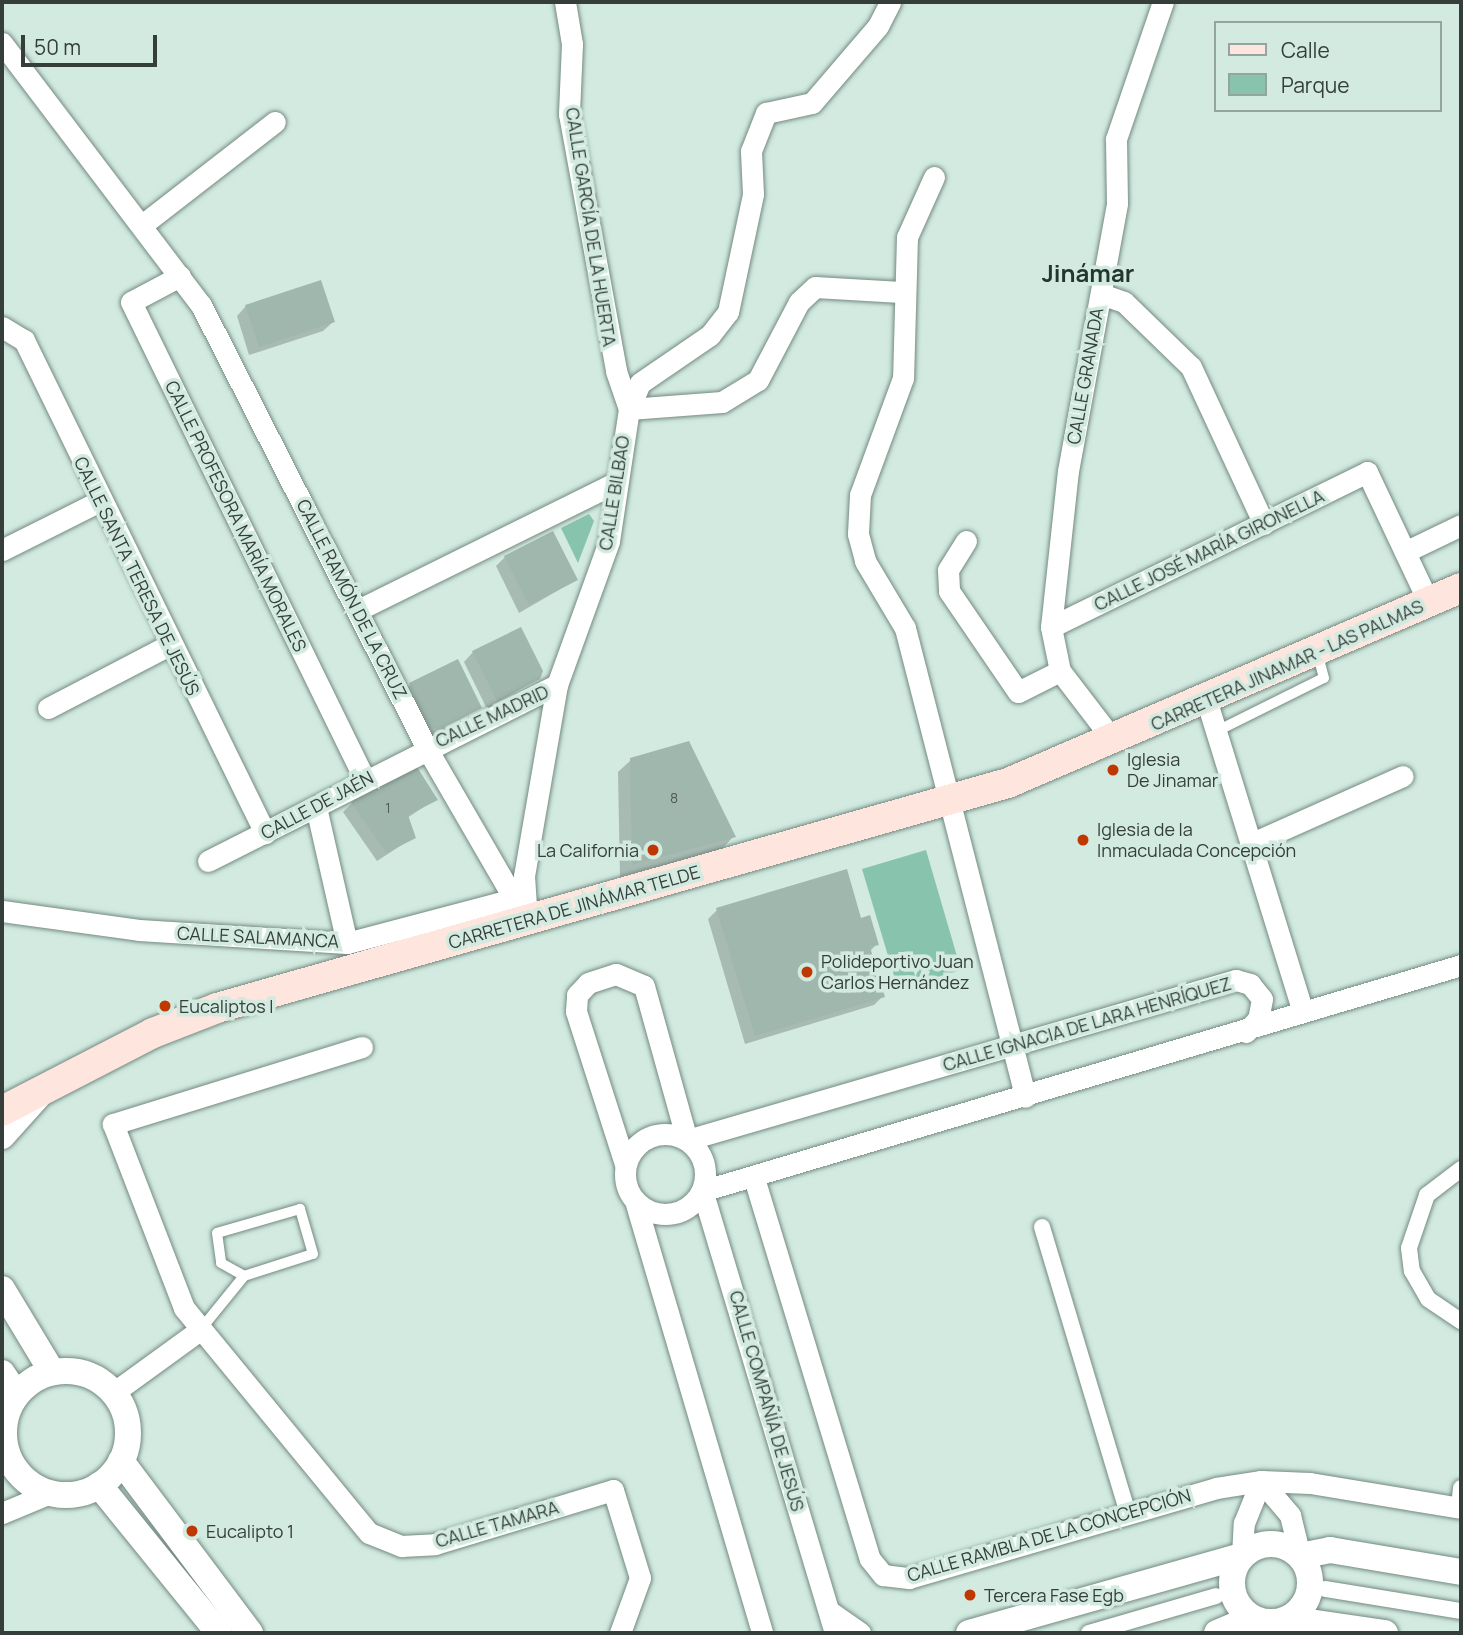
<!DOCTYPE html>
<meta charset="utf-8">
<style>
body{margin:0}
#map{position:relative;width:1463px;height:1635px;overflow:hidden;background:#d2eae0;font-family:Manrope,sans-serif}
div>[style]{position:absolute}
.green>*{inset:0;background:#88c3ad}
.shadow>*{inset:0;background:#0003}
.building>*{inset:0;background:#a0b7ad}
.roads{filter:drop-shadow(0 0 2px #748a81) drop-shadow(0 0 2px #748a81)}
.service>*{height:10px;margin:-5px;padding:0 5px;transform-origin:5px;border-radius:5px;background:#fff}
.pedestrian>*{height:16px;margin:-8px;padding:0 8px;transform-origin:8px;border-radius:8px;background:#fff}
.minor>*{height:21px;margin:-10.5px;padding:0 10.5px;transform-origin:10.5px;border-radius:10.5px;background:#fff}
.minor>.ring{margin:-10.5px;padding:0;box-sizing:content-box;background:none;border:21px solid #fff;border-radius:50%}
.tertiary>*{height:26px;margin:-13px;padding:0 13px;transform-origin:13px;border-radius:13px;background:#fff}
.tertiary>.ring{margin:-13px;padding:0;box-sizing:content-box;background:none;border:26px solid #fff;border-radius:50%}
.secondary>*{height:30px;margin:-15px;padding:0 15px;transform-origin:15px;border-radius:15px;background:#fee6df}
.dots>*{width:19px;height:19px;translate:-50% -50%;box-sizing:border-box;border:4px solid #d2eae0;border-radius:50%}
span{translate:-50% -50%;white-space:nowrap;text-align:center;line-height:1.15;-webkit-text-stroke:7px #d2eae0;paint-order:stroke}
.number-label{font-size:14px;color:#505c57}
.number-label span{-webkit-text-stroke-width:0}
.street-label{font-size:18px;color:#353e3a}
.poi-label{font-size:18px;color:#353e3a}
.left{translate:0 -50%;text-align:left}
.right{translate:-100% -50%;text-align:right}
.district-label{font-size:24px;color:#23372f;font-weight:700}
.frame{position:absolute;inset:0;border:4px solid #353e3a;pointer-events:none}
.legend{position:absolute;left:1214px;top:21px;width:228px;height:91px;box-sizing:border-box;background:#d2eae0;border:2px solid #93a59e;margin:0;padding:9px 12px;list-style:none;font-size:21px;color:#353e3a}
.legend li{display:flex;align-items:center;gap:14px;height:35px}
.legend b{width:35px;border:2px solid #93a59e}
.scale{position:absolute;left:21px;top:35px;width:136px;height:32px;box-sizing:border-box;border:4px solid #353e3a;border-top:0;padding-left:9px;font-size:21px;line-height:24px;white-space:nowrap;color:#353e3a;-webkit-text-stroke:5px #d2eae0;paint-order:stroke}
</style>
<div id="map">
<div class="green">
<i style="clip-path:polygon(589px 514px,594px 521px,578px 563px,561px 528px)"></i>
<i style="clip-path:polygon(926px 850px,961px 970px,898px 989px,862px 869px)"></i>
</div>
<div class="shadow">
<i style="clip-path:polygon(246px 306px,333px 322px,323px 331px,249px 355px,237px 316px)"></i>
<i style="clip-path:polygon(505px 557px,576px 580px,519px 613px,496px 566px)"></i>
<i style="clip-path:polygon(473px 652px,539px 678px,487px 709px,464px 662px)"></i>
<i style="clip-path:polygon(410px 685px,480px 708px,428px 738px,401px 694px)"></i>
<i style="clip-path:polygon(631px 760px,733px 837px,721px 850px,620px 877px,618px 772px)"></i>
<i style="clip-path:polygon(436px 799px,407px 818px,414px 837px,377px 861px,343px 812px,352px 803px)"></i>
<i style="clip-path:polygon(717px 910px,860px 920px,877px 944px,869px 952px,883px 996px,874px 1005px,745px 1044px,708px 919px)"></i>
</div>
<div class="building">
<i style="clip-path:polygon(321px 280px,335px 322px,259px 347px,245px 305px)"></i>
<i style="clip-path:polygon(553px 531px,578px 580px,529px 605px,504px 556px)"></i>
<i style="clip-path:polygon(521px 627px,543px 671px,540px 679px,497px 701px,472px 651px)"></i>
<i style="clip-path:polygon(458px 659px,482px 708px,439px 729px,430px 727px,409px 683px)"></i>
<i style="clip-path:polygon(689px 741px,736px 837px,632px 865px,630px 758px)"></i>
<i style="clip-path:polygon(417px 767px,438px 800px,408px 815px,416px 838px,386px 853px,351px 802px)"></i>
<i style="clip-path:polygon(847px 869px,861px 918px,870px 915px,879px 945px,870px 947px,885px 997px,755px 1036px,716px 908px)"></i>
</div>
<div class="roads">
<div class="service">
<i style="left:1217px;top:731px;width:119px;rotate:-26.4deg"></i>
<i style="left:1324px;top:678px;width:28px;rotate:-105deg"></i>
<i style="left:201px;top:1329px;width:68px;rotate:-50.9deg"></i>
<i style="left:244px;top:1276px;width:72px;rotate:-17.7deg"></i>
<i style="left:313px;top:1254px;width:47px;rotate:-106.1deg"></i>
<i style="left:300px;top:1209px;width:86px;rotate:163.9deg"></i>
<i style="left:217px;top:1233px;width:30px;rotate:82deg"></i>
<i style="left:221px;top:1263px;width:26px;rotate:29deg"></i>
</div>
<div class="pedestrian">
<i style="left:1461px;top:1169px;width:43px;rotate:142.6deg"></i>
<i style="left:1427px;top:1195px;width:56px;rotate:108.8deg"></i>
<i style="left:1409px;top:1248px;width:23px;rotate:83deg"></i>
<i style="left:1412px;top:1271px;width:32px;rotate:60deg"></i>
<i style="left:1428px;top:1299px;width:40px;rotate:34deg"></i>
<i style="left:1042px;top:1227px;width:300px;rotate:73.3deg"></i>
<i style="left:1459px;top:1507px;width:19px;rotate:-84deg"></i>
<i style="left:1325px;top:1589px;width:138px;rotate:9.2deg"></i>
<i style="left:1089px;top:1633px;width:132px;rotate:-16.2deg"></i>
</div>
<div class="minor">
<i style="left:565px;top:2px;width:43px;rotate:80.5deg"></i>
<i style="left:572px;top:44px;width:70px;rotate:92.5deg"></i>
<i style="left:569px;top:114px;width:261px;rotate:79.6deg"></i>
<i style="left:616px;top:371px;width:40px;rotate:71.1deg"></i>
<i style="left:629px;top:409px;width:93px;rotate:-4.3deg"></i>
<i style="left:722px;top:402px;width:42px;rotate:-31.4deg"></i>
<i style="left:758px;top:380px;width:88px;rotate:-62.3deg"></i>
<i style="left:799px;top:302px;width:22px;rotate:-43deg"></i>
<i style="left:815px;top:287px;width:86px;rotate:3.3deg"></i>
<i style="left:2px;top:43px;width:329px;rotate:52.8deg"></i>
<i style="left:201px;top:305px;width:496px;rotate:63deg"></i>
<i style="left:426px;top:747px;width:201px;rotate:59.9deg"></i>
<i style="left:934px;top:177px;width:66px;rotate:114.2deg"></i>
<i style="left:907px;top:237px;width:141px;rotate:91.6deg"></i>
<i style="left:903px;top:378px;width:125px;rotate:110.2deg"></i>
<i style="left:860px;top:495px;width:39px;rotate:93deg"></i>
<i style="left:858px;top:534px;width:28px;rotate:75deg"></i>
<i style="left:865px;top:561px;width:78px;rotate:59.2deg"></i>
<i style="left:905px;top:628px;width:484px;rotate:75.6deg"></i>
<i style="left:142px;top:225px;width:168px;rotate:-37.8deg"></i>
<i style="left:180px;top:276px;width:55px;rotate:152deg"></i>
<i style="left:131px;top:302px;width:532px;rotate:63.92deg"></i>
<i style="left:1101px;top:294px;width:24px;rotate:19deg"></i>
<i style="left:1124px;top:302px;width:93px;rotate:44.1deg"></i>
<i style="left:1191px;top:367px;width:173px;rotate:65.1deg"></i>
<i style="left:2px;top:327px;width:26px;rotate:31deg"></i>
<i style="left:24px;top:340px;width:549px;rotate:63.95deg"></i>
<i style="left:966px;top:541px;width:34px;rotate:122deg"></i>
<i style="left:948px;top:570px;width:21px;rotate:87deg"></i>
<i style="left:949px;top:591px;width:122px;rotate:55.7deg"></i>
<i style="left:1018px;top:692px;width:47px;rotate:-26.6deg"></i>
<i style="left:2px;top:550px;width:110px;rotate:-26.6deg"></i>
<i style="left:1405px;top:552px;width:62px;rotate:-25.7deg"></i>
<i style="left:358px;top:610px;width:284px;rotate:-26.3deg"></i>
<i style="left:1051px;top:627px;width:352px;rotate:-26.1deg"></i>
<i style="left:1367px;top:472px;width:145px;rotate:64.7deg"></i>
<i style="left:1206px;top:699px;width:325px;rotate:72.8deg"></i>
<i style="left:48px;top:708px;width:139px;rotate:-27.5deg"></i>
<i style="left:1113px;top:740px;width:87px;rotate:-127.5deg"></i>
<i style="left:1060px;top:671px;width:45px;rotate:-101.6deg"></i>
<i style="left:1051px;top:627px;width:157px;rotate:-83.8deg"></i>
<i style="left:1068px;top:471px;width:272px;rotate:-79.6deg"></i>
<i style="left:1117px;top:203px;width:64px;rotate:-90.9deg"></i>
<i style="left:1116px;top:139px;width:145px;rotate:-71.1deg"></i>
<i style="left:316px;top:807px;width:139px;rotate:77.2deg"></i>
<i style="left:1250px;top:844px;width:167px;rotate:-24deg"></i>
<i style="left:208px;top:861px;width:391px;rotate:-26.8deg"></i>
<i style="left:2px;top:911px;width:138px;rotate:7.9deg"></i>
<i style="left:139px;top:930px;width:208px;rotate:3.6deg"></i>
<i style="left:347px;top:943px;width:169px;rotate:-14.8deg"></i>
<i style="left:527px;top:921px;width:45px;rotate:-93.8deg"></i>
<i style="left:524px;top:876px;width:194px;rotate:-80.2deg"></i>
<i style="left:557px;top:685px;width:153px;rotate:-70.1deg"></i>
<i style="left:609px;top:541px;width:134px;rotate:-81.4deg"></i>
<i style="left:629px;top:409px;width:28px;rotate:-67deg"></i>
<i style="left:640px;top:383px;width:85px;rotate:-34.4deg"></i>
<i style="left:710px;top:335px;width:29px;rotate:-52deg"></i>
<i style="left:728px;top:312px;width:121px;rotate:-78deg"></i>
<i style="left:753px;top:194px;width:43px;rotate:-92.7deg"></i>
<i style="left:751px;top:151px;width:41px;rotate:-68.5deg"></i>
<i style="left:766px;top:113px;width:47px;rotate:-12.3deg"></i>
<i style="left:812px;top:103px;width:101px;rotate:-49.4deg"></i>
<i style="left:878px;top:26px;width:27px;rotate:-63deg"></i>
<i style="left:362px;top:1047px;width:261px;rotate:162.8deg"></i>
<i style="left:113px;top:1124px;width:197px;rotate:68.9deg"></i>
<i style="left:184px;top:1308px;width:291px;rotate:50.6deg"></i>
<i style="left:369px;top:1533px;width:35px;rotate:22deg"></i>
<i style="left:401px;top:1546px;width:34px;rotate:-3deg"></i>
<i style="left:435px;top:1544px;width:186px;rotate:-16.9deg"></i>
<i style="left:613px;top:1490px;width:92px;rotate:72.9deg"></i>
<i style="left:640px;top:1578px;width:59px;rotate:110deg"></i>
<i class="ring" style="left:625px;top:1134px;width:59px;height:59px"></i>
<i style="left:625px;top:1164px;width:161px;rotate:-107.8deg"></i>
<i style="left:576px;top:1011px;width:16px;rotate:-86deg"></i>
<i style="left:577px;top:995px;width:16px;rotate:-47deg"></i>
<i style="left:588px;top:983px;width:29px;rotate:-18deg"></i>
<i style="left:616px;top:974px;width:30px;rotate:23deg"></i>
<i style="left:644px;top:986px;width:160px;rotate:74.4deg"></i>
<i style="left:687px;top:1140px;width:572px;rotate:-16.25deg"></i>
<i style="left:1236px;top:980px;width:15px;rotate:16deg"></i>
<i style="left:1250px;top:984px;width:19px;rotate:51deg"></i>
<i style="left:1262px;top:999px;width:20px;rotate:101deg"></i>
<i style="left:1258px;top:1019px;width:18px;rotate:133deg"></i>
<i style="left:754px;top:1178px;width:398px;rotate:73.1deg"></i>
<i style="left:870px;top:1559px;width:21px;rotate:51deg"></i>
<i style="left:883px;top:1575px;width:26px;rotate:7deg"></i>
<i style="left:909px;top:1578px;width:320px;rotate:-16.3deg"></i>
<i style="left:1216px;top:1488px;width:46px;rotate:-8.8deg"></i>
<i style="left:1261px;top:1481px;width:49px;rotate:2.3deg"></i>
<i style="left:1310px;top:1483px;width:153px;rotate:9.4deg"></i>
<i style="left:636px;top:1204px;width:447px;rotate:73.6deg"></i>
<i style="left:113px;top:1393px;width:109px;rotate:-36deg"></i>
<i style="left:2px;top:1438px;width:3px;rotate:-72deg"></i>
<i style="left:2px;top:1513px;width:52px;rotate:-22.6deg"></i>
<i style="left:1242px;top:1556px;width:33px;rotate:-87deg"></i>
<i style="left:1244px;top:1523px;width:45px;rotate:-68deg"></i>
<i style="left:1261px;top:1481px;width:45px;rotate:49.5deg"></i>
<i style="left:1290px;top:1515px;width:42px;rotate:76.3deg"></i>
<i style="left:829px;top:1611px;width:38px;rotate:35deg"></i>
<i style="left:835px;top:1633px;width:462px;rotate:-106.7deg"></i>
<i style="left:702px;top:1191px;width:792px;rotate:-16.58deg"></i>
</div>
<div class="tertiary">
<i style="left:2px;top:1136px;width:54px;rotate:-48deg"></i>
<i style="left:2px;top:1289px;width:97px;rotate:58.9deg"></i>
<i class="ring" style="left:4px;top:1371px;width:98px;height:98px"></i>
<i style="left:2px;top:1373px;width:25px;rotate:56deg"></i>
<i style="left:121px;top:1461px;width:215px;rotate:53.1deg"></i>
<i style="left:99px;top:1485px;width:191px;rotate:51deg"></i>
<i class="ring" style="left:1232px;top:1544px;width:52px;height:52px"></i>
<i style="left:1300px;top:1556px;width:31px;rotate:-11deg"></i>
<i style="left:1330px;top:1550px;width:133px;rotate:9.5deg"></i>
<i style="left:1289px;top:1619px;width:97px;rotate:8.3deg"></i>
<i style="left:969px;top:1633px;width:284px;rotate:-15.8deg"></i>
<i style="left:1217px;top:1633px;width:38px;rotate:-23deg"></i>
</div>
<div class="secondary">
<i style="left:2px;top:1111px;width:170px;rotate:-27.3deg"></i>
<i style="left:153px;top:1033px;width:69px;rotate:-21.3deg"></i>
<i style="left:217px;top:1008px;width:822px;rotate:-15.88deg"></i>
<i style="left:1008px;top:783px;width:493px;rotate:-23.3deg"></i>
</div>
</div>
<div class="dots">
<i style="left:1113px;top:770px;background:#c03801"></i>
<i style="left:1083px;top:840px;background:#c03801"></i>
<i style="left:653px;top:850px;background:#c03801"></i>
<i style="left:807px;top:972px;background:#c03801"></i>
<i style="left:165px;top:1006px;background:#c03801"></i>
<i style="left:192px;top:1531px;background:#c03801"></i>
<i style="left:970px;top:1595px;background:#c03801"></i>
</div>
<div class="number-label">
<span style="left:674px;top:798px">8</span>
<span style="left:388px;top:808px">1</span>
</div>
<div class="street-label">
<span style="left:591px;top:227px;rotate:81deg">CALLE GARCÍA DE LA HUERTA</span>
<span style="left:1085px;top:376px;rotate:-80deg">CALLE GRANADA</span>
<span style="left:614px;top:493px;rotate:-81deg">CALLE BILBAO</span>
<span style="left:236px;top:516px;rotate:64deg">CALLE PROFESORA MARÍA MORALES</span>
<span style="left:1209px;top:550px;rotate:-26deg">CALLE JOSÉ MARÍA GIRONELLA</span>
<span style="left:137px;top:576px;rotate:64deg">CALLE SANTA TERESA DE JESÚS</span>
<span style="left:352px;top:599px;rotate:63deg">CALLE RAMÓN DE LA CRUZ</span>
<span style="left:1287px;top:665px;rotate:-24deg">CARRETERA JINAMAR - LAS PALMAS</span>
<span style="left:492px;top:716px;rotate:-25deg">CALLE MADRID</span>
<span style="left:317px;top:805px;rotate:-28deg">CALLE DE JAÉN</span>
<span style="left:574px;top:907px;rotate:-16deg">CARRETERA DE JINÁMAR TELDE</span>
<span style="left:258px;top:937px;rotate:3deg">CALLE SALAMANCA</span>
<span style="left:1087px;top:1024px;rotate:-16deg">CALLE IGNACIA DE LARA HENRÍQUEZ</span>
<span style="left:767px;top:1401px;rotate:74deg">CALLE COMPAÑÍA DE JESÚS</span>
<span style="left:497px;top:1524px;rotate:-16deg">CALLE TAMARA</span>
<span style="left:1049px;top:1535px;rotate:-16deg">CALLE RAMBLA DE LA CONCEPCIÓN</span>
</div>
<div class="poi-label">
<span class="left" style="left:1127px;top:770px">Iglesia<br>De Jinamar</span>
<span class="left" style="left:1097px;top:840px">Iglesia de la<br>Inmaculada Concepción</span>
<span class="right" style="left:639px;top:850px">La California</span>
<span class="left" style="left:821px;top:972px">Polideportivo Juan<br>Carlos Hernández</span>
<span class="left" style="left:179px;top:1006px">Eucaliptos I</span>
<span class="left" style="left:206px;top:1531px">Eucalipto 1</span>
<span class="left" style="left:984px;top:1595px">Tercera Fase Egb</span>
</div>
<div class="district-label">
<span style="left:1088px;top:273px">Jinámar</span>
</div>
<div class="frame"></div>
<ul class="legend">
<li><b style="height:9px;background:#fee6df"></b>Calle</li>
<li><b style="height:19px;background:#88c3ad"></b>Parque</li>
</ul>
<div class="scale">50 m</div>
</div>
